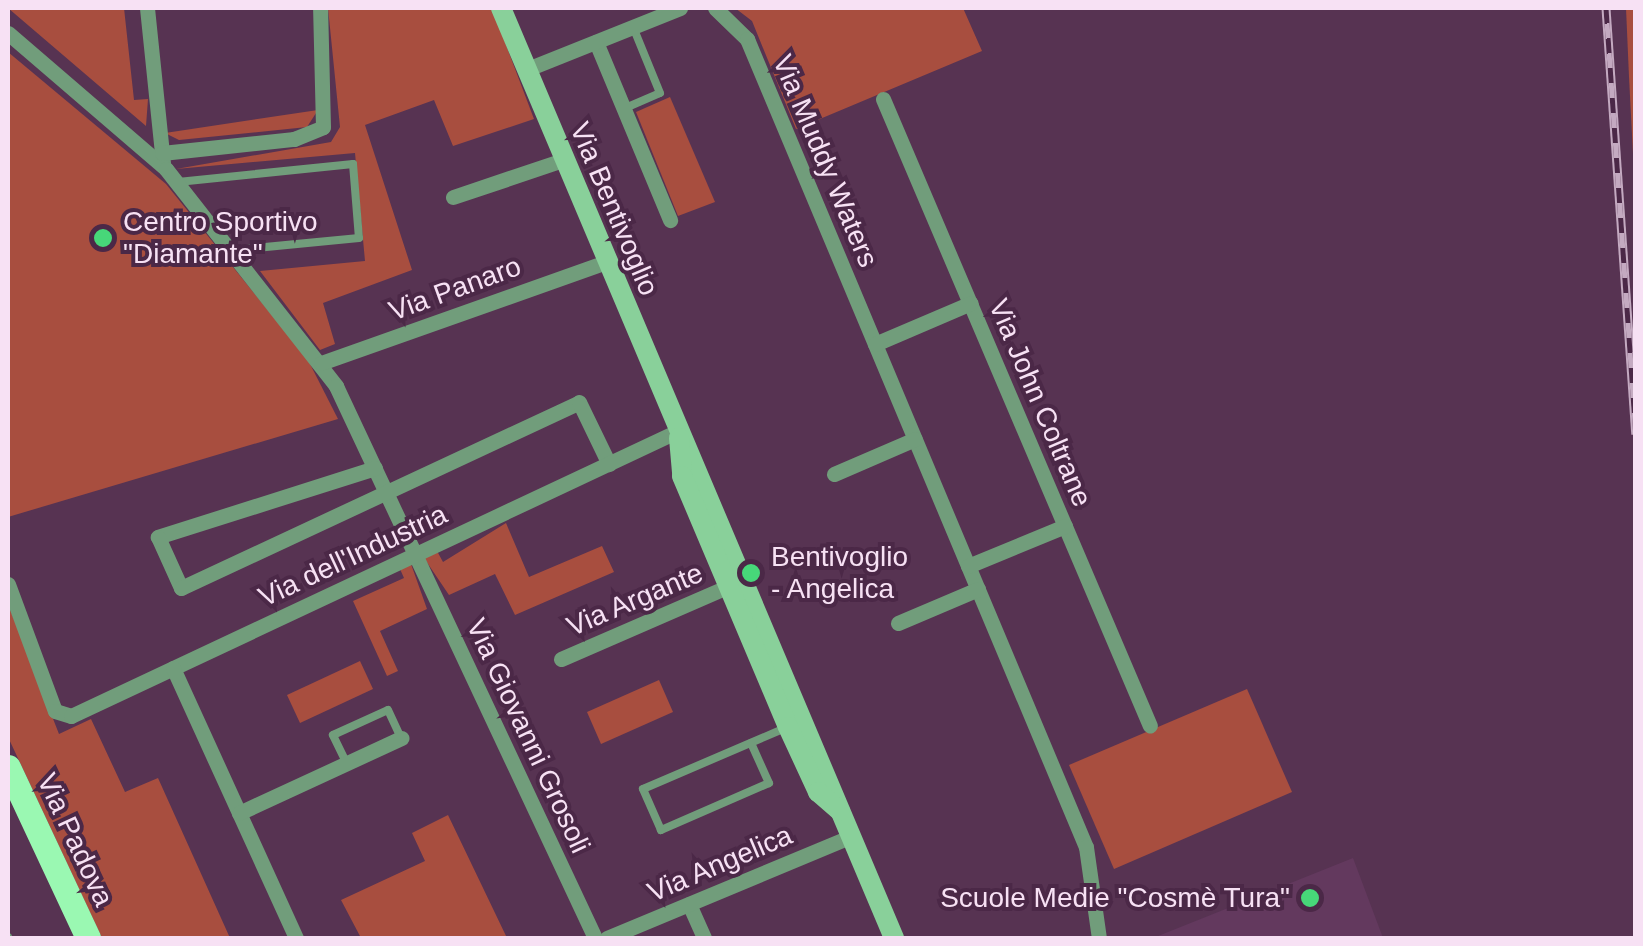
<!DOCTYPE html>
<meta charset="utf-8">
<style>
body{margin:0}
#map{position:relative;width:1643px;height:946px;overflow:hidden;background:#573352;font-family:Arial,sans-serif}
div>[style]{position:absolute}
.built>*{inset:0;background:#63395e}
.green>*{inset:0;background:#a84e3f}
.lane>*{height:8px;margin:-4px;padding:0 4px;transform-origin:4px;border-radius:4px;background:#719d7b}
.street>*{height:15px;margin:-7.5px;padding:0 7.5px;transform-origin:7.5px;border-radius:7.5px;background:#719d7b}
.secondary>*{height:20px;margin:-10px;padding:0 10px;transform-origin:10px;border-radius:10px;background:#89d09a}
.primary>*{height:25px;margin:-12.5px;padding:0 12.5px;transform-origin:12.5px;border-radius:12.5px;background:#9af8b2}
.rail>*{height:9px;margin-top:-4.5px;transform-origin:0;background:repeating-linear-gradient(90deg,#4b2847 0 15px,#c4aac1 0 30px);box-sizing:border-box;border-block:2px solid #c4aac1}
.dots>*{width:28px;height:28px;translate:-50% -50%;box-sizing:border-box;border:5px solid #4b2847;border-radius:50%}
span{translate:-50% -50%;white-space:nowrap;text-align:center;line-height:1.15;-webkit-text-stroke:8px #4b2847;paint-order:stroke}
.street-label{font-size:28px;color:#f7e1f4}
.poi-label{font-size:28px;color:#f7e1f4}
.left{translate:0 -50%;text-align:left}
.right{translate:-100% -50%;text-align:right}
.frame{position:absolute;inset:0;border:10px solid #f7e1f4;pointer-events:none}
</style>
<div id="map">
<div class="built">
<i style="clip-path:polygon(1353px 858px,1383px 938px,1153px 938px)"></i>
</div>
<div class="green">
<i style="clip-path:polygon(8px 8px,124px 8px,134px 100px,148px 99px,146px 126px)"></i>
<i style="clip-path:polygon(328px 8px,492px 8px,534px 119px,453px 146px,434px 100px,365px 125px,412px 270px,323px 303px,335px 344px,320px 350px,260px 271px,365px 261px,355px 153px,176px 169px,331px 142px,340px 127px)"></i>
<i style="clip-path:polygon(735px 8px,963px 8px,982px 51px,796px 129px,752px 21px)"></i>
<i style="clip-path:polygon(1626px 8px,1635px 8px,1635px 192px,1629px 77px)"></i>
<i style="clip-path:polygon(8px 52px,166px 184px,308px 360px,338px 419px,8px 517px)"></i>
<i style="clip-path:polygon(670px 97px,715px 202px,678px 216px,636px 112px)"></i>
<i style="clip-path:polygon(318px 110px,307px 127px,179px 140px,165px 133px)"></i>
<i style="clip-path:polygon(506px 523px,529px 577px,602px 546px,614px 572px,515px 615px,495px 574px,449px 595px,424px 558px,437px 551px,443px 562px)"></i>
<i style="clip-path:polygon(411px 564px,427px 609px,380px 631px,398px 671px,387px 676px,353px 601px,404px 578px,400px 569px)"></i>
<i style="clip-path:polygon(8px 604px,59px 734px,91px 719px,125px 792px,158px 778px,230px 938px,102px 938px,8px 737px)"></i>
<i style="clip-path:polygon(360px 661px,373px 689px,300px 723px,287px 695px)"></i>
<i style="clip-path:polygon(659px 680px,673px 712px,601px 744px,587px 712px)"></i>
<i style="clip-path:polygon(1247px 689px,1292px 792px,1114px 869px,1069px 765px)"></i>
<i style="clip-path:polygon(448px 815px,507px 938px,361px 938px,341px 900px,425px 861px,412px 833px)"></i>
</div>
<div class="lane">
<i style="left:623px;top:109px;width:40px;rotate:-23.4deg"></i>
<i style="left:660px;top:93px;width:71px;rotate:-112.2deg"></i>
<i style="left:178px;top:182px;width:176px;rotate:-5.9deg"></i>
<i style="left:353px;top:164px;width:74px;rotate:85.4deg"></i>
<i style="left:359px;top:238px;width:125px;rotate:174.5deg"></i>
<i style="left:751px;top:743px;width:44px;rotate:65.8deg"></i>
<i style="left:769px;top:783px;width:118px;rotate:156.5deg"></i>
<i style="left:661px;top:830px;width:45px;rotate:-113.7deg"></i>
<i style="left:643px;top:789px;width:158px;rotate:-23.2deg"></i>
<i style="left:346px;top:762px;width:30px;rotate:-116deg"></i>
<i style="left:333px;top:735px;width:60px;rotate:-24.4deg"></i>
<i style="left:388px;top:710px;width:31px;rotate:65deg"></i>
<i style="left:8px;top:937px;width:1px;rotate:90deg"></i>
</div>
<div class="street">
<i style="left:147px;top:8px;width:156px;rotate:84.1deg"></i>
<i style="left:715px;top:8px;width:45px;rotate:44.1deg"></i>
<i style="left:747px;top:39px;width:876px;rotate:67.24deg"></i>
<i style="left:1086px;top:847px;width:92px;rotate:81.9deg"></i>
<i style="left:8px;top:33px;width:208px;rotate:40.7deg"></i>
<i style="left:166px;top:169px;width:276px;rotate:51.9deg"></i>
<i style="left:336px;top:386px;width:610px;rotate:64.86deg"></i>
<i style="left:596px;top:42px;width:193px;rotate:67.4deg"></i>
<i style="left:525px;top:70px;width:167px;rotate:-21.8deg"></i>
<i style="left:883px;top:99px;width:681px;rotate:66.93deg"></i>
<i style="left:162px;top:153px;width:133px;rotate:-6.1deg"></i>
<i style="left:294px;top:139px;width:31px;rotate:-22deg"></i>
<i style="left:323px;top:127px;width:119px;rotate:-91.4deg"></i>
<i style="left:453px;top:197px;width:116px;rotate:-18.6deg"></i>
<i style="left:875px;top:344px;width:104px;rotate:-23.1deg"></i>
<i style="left:321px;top:363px;width:302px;rotate:-19.5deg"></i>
<i style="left:375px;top:468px;width:228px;rotate:162.4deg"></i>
<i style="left:158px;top:537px;width:56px;rotate:65.7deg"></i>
<i style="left:181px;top:588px;width:439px;rotate:-25deg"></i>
<i style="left:579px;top:402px;width:69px;rotate:64.2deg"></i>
<i style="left:834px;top:474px;width:88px;rotate:-23.4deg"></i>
<i style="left:968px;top:566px;width:105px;rotate:-22.4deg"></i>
<i style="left:8px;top:584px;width:135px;rotate:69.7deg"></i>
<i style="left:55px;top:711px;width:17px;rotate:17deg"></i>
<i style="left:71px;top:716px;width:671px;rotate:-25.15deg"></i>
<i style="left:898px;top:623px;width:87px;rotate:-23deg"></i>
<i style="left:561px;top:659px;width:183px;rotate:-23.5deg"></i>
<i style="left:173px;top:668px;width:297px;rotate:65.5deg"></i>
<i style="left:239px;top:813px;width:179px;rotate:-24.8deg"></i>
<i style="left:689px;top:904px;width:37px;rotate:66deg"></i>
<i style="left:607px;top:938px;width:265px;rotate:-22.6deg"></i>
</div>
<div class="secondary">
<i style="left:501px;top:8px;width:1010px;rotate:67.09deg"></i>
<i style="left:679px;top:438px;width:38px;rotate:85deg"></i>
<i style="left:682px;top:476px;width:272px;rotate:67.1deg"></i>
<i style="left:788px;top:727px;width:72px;rotate:65.2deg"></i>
<i style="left:818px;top:792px;width:29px;rotate:41deg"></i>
</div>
<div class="primary">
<i style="left:8px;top:767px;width:189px;rotate:64.9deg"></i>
</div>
<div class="rail">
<i style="left:1606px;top:8px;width:427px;rotate:86deg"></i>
</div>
<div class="dots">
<i style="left:103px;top:238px;background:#47d779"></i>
<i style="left:751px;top:573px;background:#47d779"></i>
<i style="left:1310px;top:898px;background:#47d779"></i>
</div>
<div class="street-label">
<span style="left:825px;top:161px;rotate:67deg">Via Muddy Waters</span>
<span style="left:614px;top:209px;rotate:67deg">Via Bentivoglio</span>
<span style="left:455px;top:289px;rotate:-20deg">Via Panaro</span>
<span style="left:1040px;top:403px;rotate:67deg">Via John Coltrane</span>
<span style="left:353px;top:556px;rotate:-25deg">Via dell'Industria</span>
<span style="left:635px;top:600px;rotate:-23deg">Via Argante</span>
<span style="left:528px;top:736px;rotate:65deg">Via Giovanni Grosoli</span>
<span style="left:75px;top:840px;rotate:65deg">Via Padova</span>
<span style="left:720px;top:864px;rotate:-23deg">Via Angelica</span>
</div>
<div class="poi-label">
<span class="left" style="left:123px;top:238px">Centro Sportivo<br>"Diamante"</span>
<span class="left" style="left:771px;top:573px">Bentivoglio<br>- Angelica</span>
<span class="right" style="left:1290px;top:898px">Scuole Medie "Cosmè Tura"</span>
</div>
<div class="frame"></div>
</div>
